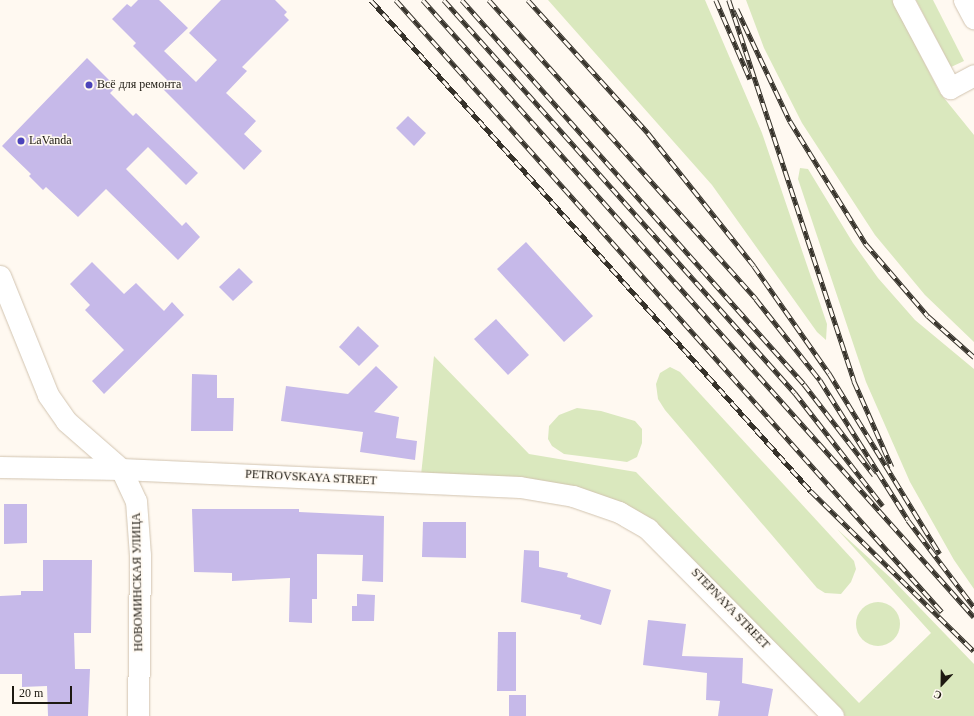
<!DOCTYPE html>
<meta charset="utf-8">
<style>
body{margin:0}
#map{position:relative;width:974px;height:716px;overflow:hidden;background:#fff9f1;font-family:"Times New Roman",serif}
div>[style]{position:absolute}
.green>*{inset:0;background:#dae8be}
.round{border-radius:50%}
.building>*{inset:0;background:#c6b9e9}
.roads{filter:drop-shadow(0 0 1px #d2c4b0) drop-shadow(0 0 1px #d2c4b0)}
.minor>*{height:21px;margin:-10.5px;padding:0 10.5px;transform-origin:10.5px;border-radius:10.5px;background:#fff}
.rail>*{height:4.5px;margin-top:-2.25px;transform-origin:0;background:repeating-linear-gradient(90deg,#fff9f1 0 9px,#36322a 0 18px);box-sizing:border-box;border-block:1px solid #36322a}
.dots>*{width:11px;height:11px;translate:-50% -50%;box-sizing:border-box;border:2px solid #fff9f1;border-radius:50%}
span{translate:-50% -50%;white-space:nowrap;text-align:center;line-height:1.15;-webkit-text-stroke:3px #fff9f1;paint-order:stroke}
.poi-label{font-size:12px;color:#1d1911}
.left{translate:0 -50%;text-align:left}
.street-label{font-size:12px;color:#1d1911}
.north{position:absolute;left:922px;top:664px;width:40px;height:40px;-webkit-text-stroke:3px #fff9f1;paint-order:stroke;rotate:202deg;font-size:11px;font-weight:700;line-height:16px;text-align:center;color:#1d1911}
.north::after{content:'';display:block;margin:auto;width:14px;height:18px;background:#1d1911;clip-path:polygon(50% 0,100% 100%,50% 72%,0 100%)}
.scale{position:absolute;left:12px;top:686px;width:60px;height:18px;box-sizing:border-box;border:2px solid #1d1911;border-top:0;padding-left:5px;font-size:12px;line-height:14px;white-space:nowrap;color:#1d1911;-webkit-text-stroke:3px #fff9f1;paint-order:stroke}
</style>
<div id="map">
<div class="green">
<i style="clip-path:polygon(548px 0,705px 0,762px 133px,827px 324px,826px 340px,817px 332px,712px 185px)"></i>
<i style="clip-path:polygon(746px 0,892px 0,940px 93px,974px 135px,974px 342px,925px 295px,875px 235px,802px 123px,764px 48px)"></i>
<i style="clip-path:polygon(916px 0,933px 0,964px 61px,951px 67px)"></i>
<i style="clip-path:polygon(800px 168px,808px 169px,853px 243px,878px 278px,915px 320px,974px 369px,974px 589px,954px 560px,910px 482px,866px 382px,798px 179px)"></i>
<i style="clip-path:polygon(434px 356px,529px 454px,636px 472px,859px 703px,931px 633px,837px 529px,893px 580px,974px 664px,974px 716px,844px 716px,675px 541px,636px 513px,421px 475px)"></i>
<i style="clip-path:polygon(670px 367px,680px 372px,854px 561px,856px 569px,851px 582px,841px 594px,825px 593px,817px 588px,665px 410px,658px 399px,656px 384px,660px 373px)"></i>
<i style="clip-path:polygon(577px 408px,601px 411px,635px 421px,642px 429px,642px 443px,637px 457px,627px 462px,620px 461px,564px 454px,552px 446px,548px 439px,549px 426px,559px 415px)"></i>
<i class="round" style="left:856px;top:602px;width:44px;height:44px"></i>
</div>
<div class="building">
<i style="clip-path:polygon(138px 0,159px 0,188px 28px,164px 51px,196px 82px,217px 60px,189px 33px,221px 0,275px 0,287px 12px,284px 15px,289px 20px,242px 67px,247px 71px,226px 93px,256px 121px,244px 134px,262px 151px,244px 170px,161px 87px,167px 80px,133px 46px,136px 43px,112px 19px,127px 4px,131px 7px)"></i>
<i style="clip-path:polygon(87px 58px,116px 87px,110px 93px,133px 116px,136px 113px,198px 173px,186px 185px,148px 147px,126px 169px,182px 226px,186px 222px,200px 237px,178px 260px,106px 189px,78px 217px,46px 187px,43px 190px,29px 176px,31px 174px,2px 146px)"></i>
<i style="clip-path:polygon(408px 116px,426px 133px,414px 146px,396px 128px)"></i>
<i style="clip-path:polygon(526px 242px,593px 316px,564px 342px,497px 269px)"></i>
<i style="clip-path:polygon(92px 262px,124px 294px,136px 283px,164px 311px,172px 302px,184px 315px,104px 394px,92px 381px,124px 350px,85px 310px,90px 305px,70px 284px)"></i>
<i style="clip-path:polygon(239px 268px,253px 282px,233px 301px,219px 287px)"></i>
<i style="clip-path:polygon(496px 319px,529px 355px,508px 375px,474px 339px)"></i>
<i style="clip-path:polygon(358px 326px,379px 346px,359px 366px,339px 347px)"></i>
<i style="clip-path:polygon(376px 366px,398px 387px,374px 412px,399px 417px,396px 438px,417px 441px,415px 460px,360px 452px,363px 432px,281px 421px,286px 386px,348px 394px)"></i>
<i style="clip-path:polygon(192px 374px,217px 375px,217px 398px,234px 398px,233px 431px,191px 431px)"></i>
<i style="clip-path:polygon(4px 504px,27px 504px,27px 543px,4px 544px)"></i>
<i style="clip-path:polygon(192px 509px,299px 509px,299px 512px,384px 516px,383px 582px,362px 581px,363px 555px,317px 554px,317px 599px,312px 599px,312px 623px,289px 622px,290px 578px,232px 581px,232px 573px,194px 572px)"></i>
<i style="clip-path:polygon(423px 522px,466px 522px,466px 558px,422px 557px)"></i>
<i style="clip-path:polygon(524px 550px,539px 551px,539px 567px,568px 573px,567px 577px,611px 590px,601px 625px,580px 619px,581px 615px,521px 602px)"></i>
<i style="clip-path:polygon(43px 560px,92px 560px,91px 633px,74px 633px,75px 669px,90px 669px,88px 716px,48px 716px,47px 686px,22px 687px,22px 674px,0 674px,0 596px,21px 595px,21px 591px,43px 591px)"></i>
<i style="clip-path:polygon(357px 594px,375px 595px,374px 621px,352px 621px,352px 606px,357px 606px)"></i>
<i style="clip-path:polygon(648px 620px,686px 624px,682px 656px,743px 658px,742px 683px,773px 689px,768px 716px,718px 716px,720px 701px,706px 700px,707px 673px,643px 665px)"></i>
<i style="clip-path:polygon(498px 632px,516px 632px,516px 691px,497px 691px)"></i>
<i style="clip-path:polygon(509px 695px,526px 695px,526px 716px,509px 716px)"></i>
</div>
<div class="roads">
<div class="minor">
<i style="left:903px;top:0;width:100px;rotate:61.9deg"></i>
<i style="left:950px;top:88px;width:27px;rotate:-28deg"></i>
<i style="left:964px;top:0;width:21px;rotate:62deg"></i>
<i style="left:0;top:276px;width:128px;rotate:68deg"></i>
<i style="left:48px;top:395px;width:32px;rotate:55deg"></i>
<i style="left:66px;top:421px;width:73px;rotate:41.1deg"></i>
<i style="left:121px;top:469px;width:35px;rotate:65deg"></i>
<i style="left:136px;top:501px;width:54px;rotate:85.8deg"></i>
<i style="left:140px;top:555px;width:161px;rotate:90.7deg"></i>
<i style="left:0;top:467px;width:121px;rotate:0.9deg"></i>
<i style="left:121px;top:469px;width:399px;rotate:2.6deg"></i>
<i style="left:520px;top:487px;width:54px;rotate:9.6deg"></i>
<i style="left:573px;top:496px;width:49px;rotate:19.2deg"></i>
<i style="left:619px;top:512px;width:34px;rotate:30deg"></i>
<i style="left:648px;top:529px;width:263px;rotate:45.3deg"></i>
</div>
</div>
<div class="rail">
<i style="left:371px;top:0;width:659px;rotate:48.14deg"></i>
<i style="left:811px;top:491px;width:228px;rotate:44.5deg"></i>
<i style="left:396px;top:0;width:820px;rotate:48.26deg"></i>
<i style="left:423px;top:0;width:827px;rotate:48.23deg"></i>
<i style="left:444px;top:0;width:527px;rotate:48.23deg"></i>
<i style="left:795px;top:393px;width:143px;rotate:52.1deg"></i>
<i style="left:462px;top:0;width:514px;rotate:48.31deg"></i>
<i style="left:804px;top:384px;width:115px;rotate:52.4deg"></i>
<i style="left:489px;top:0;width:401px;rotate:48.2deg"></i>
<i style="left:756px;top:299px;width:103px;rotate:51.7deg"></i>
<i style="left:820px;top:380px;width:165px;rotate:57.8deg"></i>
<i style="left:908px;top:520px;width:109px;rotate:52.8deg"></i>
<i style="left:528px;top:0;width:179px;rotate:47.9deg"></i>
<i style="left:648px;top:133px;width:170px;rotate:51.4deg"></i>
<i style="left:754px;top:266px;width:131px;rotate:55deg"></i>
<i style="left:829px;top:373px;width:212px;rotate:58.5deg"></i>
<i style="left:716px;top:0;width:86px;rotate:66.7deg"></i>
<i style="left:729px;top:0;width:401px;rotate:71.8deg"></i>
<i style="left:854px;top:381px;width:94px;rotate:66.2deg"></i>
<i style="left:737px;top:9px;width:124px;rotate:64.7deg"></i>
<i style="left:790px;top:121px;width:145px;rotate:58.3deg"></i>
<i style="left:866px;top:244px;width:95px;rotate:49.3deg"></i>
<i style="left:928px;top:316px;width:62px;rotate:41.7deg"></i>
</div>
<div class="dots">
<i style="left:89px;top:85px;background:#4b43ba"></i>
<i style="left:21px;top:141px;background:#4b43ba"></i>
</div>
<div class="poi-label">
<span class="left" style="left:97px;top:85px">Всё для ремонта</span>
<span class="left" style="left:29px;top:141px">LaVanda</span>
</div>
<div class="street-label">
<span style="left:311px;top:478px;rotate:3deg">PETROVSKAYA STREET</span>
<span style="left:138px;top:582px;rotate:-91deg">НОВОМИНСКАЯ УЛИЦА</span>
<span style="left:730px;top:609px;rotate:46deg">STEPNAYA STREET</span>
</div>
<div class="north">С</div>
<div class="scale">20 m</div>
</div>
